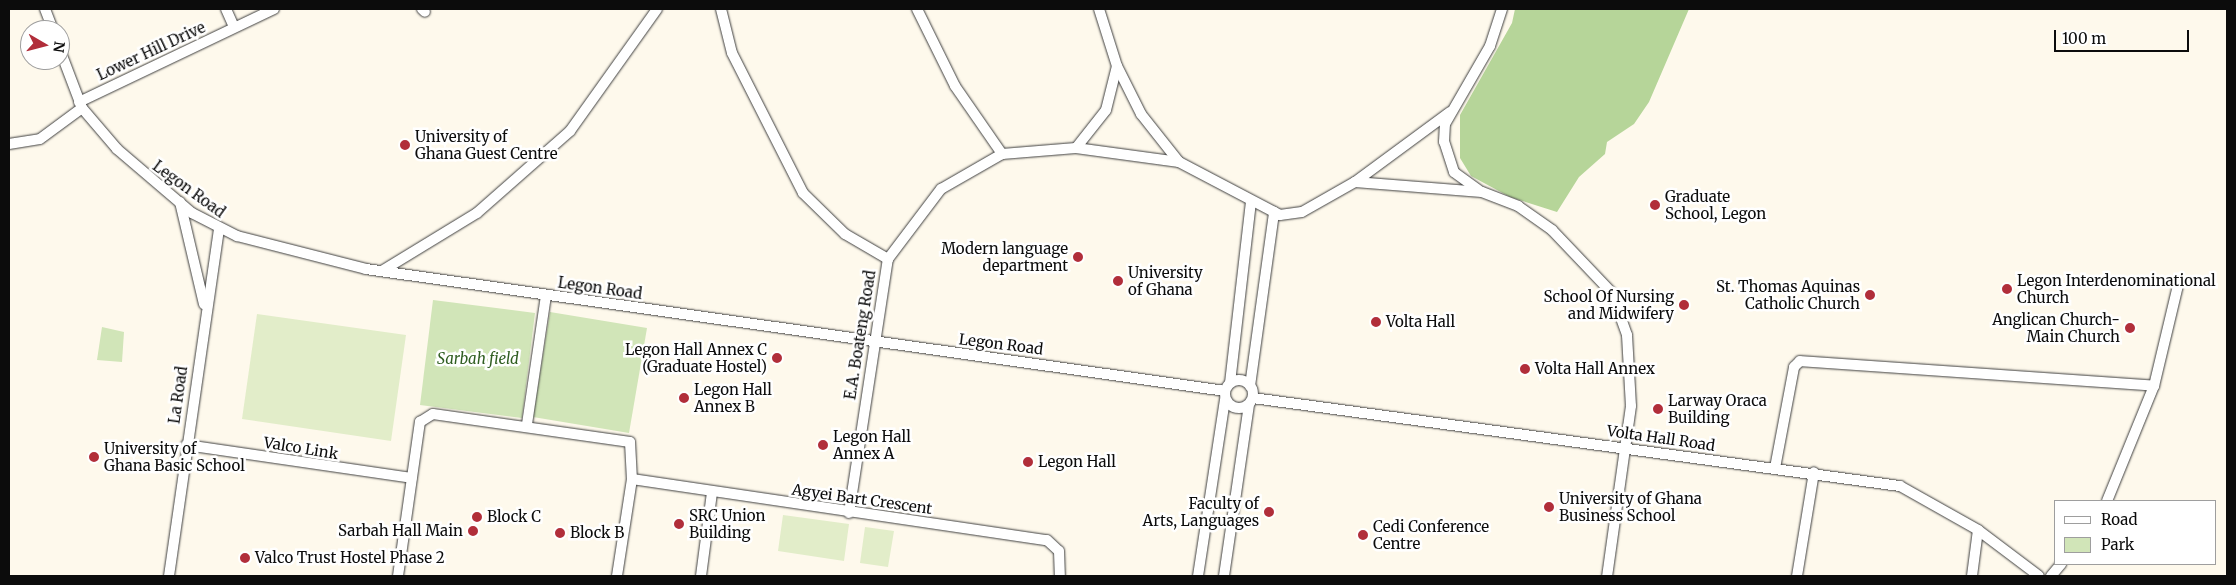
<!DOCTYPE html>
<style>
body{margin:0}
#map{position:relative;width:2236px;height:585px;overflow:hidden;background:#fef9ec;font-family:Merriweather,serif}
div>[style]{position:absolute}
.green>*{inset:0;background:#d1e5b8}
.forest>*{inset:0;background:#b6d599}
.pitch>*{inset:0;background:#e2edc9}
.roads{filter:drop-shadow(0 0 1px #3f3f3f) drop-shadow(0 0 1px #3f3f3f)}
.minor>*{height:10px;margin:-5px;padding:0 5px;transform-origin:5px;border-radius:5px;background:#fff}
.minor>.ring{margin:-5px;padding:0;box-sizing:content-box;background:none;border:10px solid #fff;border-radius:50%}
.dots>*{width:14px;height:14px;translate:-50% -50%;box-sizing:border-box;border:2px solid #fff;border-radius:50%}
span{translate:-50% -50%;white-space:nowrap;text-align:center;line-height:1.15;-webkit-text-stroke:5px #fff;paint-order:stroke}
.street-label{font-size:15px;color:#0c0c0c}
.poi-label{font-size:15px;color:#0c0c0c}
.left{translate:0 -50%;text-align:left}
.right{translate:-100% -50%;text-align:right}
.park-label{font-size:15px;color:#305e21;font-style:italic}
.frame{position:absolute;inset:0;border:10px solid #0c0c0c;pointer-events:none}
.legend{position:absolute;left:2054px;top:500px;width:162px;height:65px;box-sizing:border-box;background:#fff;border:1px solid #9e9e9e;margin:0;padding:6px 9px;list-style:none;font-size:15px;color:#0c0c0c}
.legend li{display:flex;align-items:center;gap:10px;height:25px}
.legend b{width:25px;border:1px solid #9e9e9e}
.north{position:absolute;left:20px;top:20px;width:50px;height:50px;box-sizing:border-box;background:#fff;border:1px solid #9e9e9e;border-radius:50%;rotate:98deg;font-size:14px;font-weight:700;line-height:20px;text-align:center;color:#0c0c0c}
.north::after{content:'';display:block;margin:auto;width:18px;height:22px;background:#b12e3a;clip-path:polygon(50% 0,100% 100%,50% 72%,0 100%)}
.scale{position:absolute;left:2054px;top:30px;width:135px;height:22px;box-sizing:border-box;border:2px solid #0c0c0c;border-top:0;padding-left:6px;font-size:15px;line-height:18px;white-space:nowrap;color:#0c0c0c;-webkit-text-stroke:4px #fff;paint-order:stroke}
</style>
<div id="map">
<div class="green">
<i style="clip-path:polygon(433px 300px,535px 313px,522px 418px,420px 405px)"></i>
<i style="clip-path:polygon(550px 312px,647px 328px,629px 433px,533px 417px)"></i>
<i style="clip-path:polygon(102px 327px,124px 332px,122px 362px,97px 360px)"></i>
</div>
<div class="forest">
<i style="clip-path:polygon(1515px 9px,1689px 9px,1649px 102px,1634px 124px,1607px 142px,1605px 154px,1579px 177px,1557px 212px,1510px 197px,1471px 176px,1460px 158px,1460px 115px,1512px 23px)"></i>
</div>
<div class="pitch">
<i style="clip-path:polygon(257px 314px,406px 335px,391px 441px,242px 419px)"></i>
<i style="clip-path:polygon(783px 515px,849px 524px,844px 561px,778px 551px)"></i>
<i style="clip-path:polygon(865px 527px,894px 531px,888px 567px,860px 563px)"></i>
</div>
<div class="roads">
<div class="minor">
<i style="left:45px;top:9px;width:22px;rotate:69deg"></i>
<i style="left:226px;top:9px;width:20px;rotate:66deg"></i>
<i style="left:422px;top:9px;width:4px;rotate:45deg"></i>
<i style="left:721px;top:9px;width:45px;rotate:76deg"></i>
<i style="left:732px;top:53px;width:157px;rotate:63.1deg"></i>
<i style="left:803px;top:193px;width:59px;rotate:44.3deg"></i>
<i style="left:845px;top:234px;width:50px;rotate:30.2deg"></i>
<i style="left:917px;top:9px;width:86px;rotate:63.7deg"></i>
<i style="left:955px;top:86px;width:83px;rotate:55.3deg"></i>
<i style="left:1099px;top:9px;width:60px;rotate:72.5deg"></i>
<i style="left:1117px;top:66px;width:54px;rotate:63.4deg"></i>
<i style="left:1141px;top:114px;width:61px;rotate:51.6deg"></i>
<i style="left:1179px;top:162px;width:114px;rotate:27.7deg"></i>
<i style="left:1280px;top:215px;width:22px;rotate:-8deg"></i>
<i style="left:1302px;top:212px;width:61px;rotate:-29.5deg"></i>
<i style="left:1355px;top:182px;width:118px;rotate:-36.4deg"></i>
<i style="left:60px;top:50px;width:62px;rotate:69.2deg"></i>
<i style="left:82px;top:108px;width:54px;rotate:49.5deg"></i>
<i style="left:117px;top:149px;width:99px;rotate:40.5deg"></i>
<i style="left:192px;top:213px;width:51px;rotate:27.1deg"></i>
<i style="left:237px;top:236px;width:133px;rotate:14.3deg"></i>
<i style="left:366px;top:269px;width:868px;rotate:8.08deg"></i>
<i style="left:79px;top:102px;width:216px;rotate:-25.5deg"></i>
<i style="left:9px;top:144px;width:31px;rotate:-9deg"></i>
<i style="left:40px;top:139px;width:52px;rotate:-36.4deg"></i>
<i style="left:1076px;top:148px;width:48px;rotate:-51.7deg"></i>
<i style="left:1106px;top:110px;width:45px;rotate:-76deg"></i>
<i style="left:1355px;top:182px;width:127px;rotate:4.5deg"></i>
<i style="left:1482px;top:192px;width:39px;rotate:21deg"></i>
<i style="left:1518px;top:206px;width:42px;rotate:35.2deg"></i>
<i style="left:1552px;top:230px;width:87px;rotate:46.4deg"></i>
<i style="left:1612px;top:293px;width:45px;rotate:70.3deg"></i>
<i style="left:1627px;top:335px;width:71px;rotate:86.8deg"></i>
<i style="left:1631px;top:406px;width:172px;rotate:98deg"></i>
<i style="left:1480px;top:191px;width:32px;rotate:-144deg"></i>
<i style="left:1454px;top:172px;width:32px;rotate:-108deg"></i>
<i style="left:1444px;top:142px;width:18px;rotate:-87deg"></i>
<i style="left:1445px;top:124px;width:90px;rotate:-60deg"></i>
<i style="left:1490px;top:46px;width:39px;rotate:-72deg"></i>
<i style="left:180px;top:202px;width:105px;rotate:76.8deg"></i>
<i style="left:382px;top:271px;width:111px;rotate:-31.4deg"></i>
<i style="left:477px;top:213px;width:124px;rotate:-41.4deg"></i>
<i style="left:570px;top:131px;width:150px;rotate:-54.5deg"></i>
<i class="ring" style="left:1225px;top:380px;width:18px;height:18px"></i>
<i style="left:1230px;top:383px;width:182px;rotate:-83.4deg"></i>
<i style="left:1250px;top:386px;width:176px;rotate:-82.1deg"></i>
<i style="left:1253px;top:398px;width:653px;rotate:7.75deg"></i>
<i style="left:1900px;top:486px;width:90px;rotate:29.4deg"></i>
<i style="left:1978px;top:530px;width:76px;rotate:37deg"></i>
<i style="left:527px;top:424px;width:130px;rotate:-81.6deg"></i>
<i style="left:186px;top:445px;width:228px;rotate:8.3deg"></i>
<i style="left:1775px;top:468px;width:103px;rotate:-79.3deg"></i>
<i style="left:1794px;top:367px;width:8px;rotate:-45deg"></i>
<i style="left:1800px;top:361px;width:355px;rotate:4deg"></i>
<i style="left:632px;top:479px;width:419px;rotate:8.4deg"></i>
<i style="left:1047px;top:540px;width:16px;rotate:43deg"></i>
<i style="left:1059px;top:551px;width:25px;rotate:88deg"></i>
<i style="left:2107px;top:501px;width:124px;rotate:-67.8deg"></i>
<i style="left:2154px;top:386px;width:104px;rotate:-76.6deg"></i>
<i style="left:849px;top:513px;width:257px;rotate:-81.3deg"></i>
<i style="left:888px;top:259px;width:88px;rotate:-52.9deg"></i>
<i style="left:941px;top:189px;width:70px;rotate:-29.8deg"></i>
<i style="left:1002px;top:154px;width:74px;rotate:-4.6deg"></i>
<i style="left:1076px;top:148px;width:104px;rotate:7.7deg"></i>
<i style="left:169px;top:576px;width:350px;rotate:-81.8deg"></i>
<i style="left:398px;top:576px;width:156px;rotate:-81.9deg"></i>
<i style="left:420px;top:422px;width:15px;rotate:-32deg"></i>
<i style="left:433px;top:414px;width:199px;rotate:8.1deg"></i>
<i style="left:630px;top:442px;width:37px;rotate:87deg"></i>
<i style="left:632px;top:479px;width:98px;rotate:98.8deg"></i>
<i style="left:701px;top:576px;width:85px;rotate:-82.5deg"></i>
<i style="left:1198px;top:576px;width:178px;rotate:-81.3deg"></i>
<i style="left:1224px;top:576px;width:173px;rotate:-81.7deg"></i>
<i style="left:1797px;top:576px;width:105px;rotate:-80.7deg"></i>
<i style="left:1972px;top:576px;width:46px;rotate:-82.6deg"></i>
<i style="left:2051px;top:576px;width:16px;rotate:-50deg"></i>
</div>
</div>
<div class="dots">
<i style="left:405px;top:145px;background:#b12e3a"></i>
<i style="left:1655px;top:205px;background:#b12e3a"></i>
<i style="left:1078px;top:257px;background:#b12e3a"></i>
<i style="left:1118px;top:281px;background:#b12e3a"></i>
<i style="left:2007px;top:289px;background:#b12e3a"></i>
<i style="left:1870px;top:295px;background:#b12e3a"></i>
<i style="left:1684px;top:305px;background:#b12e3a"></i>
<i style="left:1376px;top:322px;background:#b12e3a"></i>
<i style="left:2130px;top:328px;background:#b12e3a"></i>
<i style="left:777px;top:358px;background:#b12e3a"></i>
<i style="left:1525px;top:369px;background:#b12e3a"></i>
<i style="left:684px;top:398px;background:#b12e3a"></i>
<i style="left:1658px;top:409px;background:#b12e3a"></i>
<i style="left:823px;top:445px;background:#b12e3a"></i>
<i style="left:94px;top:457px;background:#b12e3a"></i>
<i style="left:1028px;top:462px;background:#b12e3a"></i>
<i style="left:1549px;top:507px;background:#b12e3a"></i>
<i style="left:1269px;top:512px;background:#b12e3a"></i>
<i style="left:477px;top:517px;background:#b12e3a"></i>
<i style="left:679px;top:524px;background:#b12e3a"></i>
<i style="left:473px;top:531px;background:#b12e3a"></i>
<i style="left:560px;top:533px;background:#b12e3a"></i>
<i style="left:1363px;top:535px;background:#b12e3a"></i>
<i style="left:245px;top:558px;background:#b12e3a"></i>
</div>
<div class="street-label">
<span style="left:151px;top:51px;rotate:-25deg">Lower Hill Drive</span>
<span style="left:189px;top:189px;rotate:36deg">Legon Road</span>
<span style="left:600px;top:288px;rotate:8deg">Legon Road</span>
<span style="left:860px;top:335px;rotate:-81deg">E.A. Boateng Road</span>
<span style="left:1001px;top:344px;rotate:7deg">Legon Road</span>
<span style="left:178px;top:395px;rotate:-82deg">La Road</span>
<span style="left:1661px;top:438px;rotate:8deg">Volta Hall Road</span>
<span style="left:301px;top:448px;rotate:9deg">Valco Link</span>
<span style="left:862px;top:499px;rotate:8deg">Agyei Bart Crescent</span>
</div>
<div class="poi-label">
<span class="left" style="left:415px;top:145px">University of<br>Ghana Guest Centre</span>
<span class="left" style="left:1665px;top:205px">Graduate<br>School, Legon</span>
<span class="right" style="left:1068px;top:257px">Modern language<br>department</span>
<span class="left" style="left:1128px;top:281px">University<br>of Ghana</span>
<span class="left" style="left:2017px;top:289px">Legon Interdenominational<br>Church</span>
<span class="right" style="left:1860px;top:295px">St. Thomas Aquinas<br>Catholic Church</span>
<span class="right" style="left:1674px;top:305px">School Of Nursing<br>and Midwifery</span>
<span class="right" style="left:2120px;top:328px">Anglican Church-<br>Main Church</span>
<span class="left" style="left:1386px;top:322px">Volta Hall</span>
<span class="right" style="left:767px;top:358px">Legon Hall Annex C<br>(Graduate Hostel)</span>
<span class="left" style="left:1535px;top:369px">Volta Hall Annex</span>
<span class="left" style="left:694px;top:398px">Legon Hall<br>Annex B</span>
<span class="left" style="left:1668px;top:409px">Larway Oraca<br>Building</span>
<span class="left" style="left:833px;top:445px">Legon Hall<br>Annex A</span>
<span class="left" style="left:104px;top:457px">University of<br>Ghana Basic School</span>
<span class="left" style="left:1038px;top:462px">Legon Hall</span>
<span class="left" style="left:1559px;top:507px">University of Ghana<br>Business School</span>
<span class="right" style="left:1259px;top:512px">Faculty of<br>Arts, Languages</span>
<span class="left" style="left:689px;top:524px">SRC Union<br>Building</span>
<span class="left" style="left:487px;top:517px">Block C</span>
<span class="left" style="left:1373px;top:535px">Cedi Conference<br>Centre</span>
<span class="right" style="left:463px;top:531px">Sarbah Hall Main</span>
<span class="left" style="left:570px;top:533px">Block B</span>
<span class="left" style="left:255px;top:558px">Valco Trust Hostel Phase 2</span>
</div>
<div class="park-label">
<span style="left:478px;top:359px">Sarbah field</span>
</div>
<div class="frame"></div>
<ul class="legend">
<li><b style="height:6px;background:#fff"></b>Road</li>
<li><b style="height:14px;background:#d1e5b8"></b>Park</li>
</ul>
<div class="north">N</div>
<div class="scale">100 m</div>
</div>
